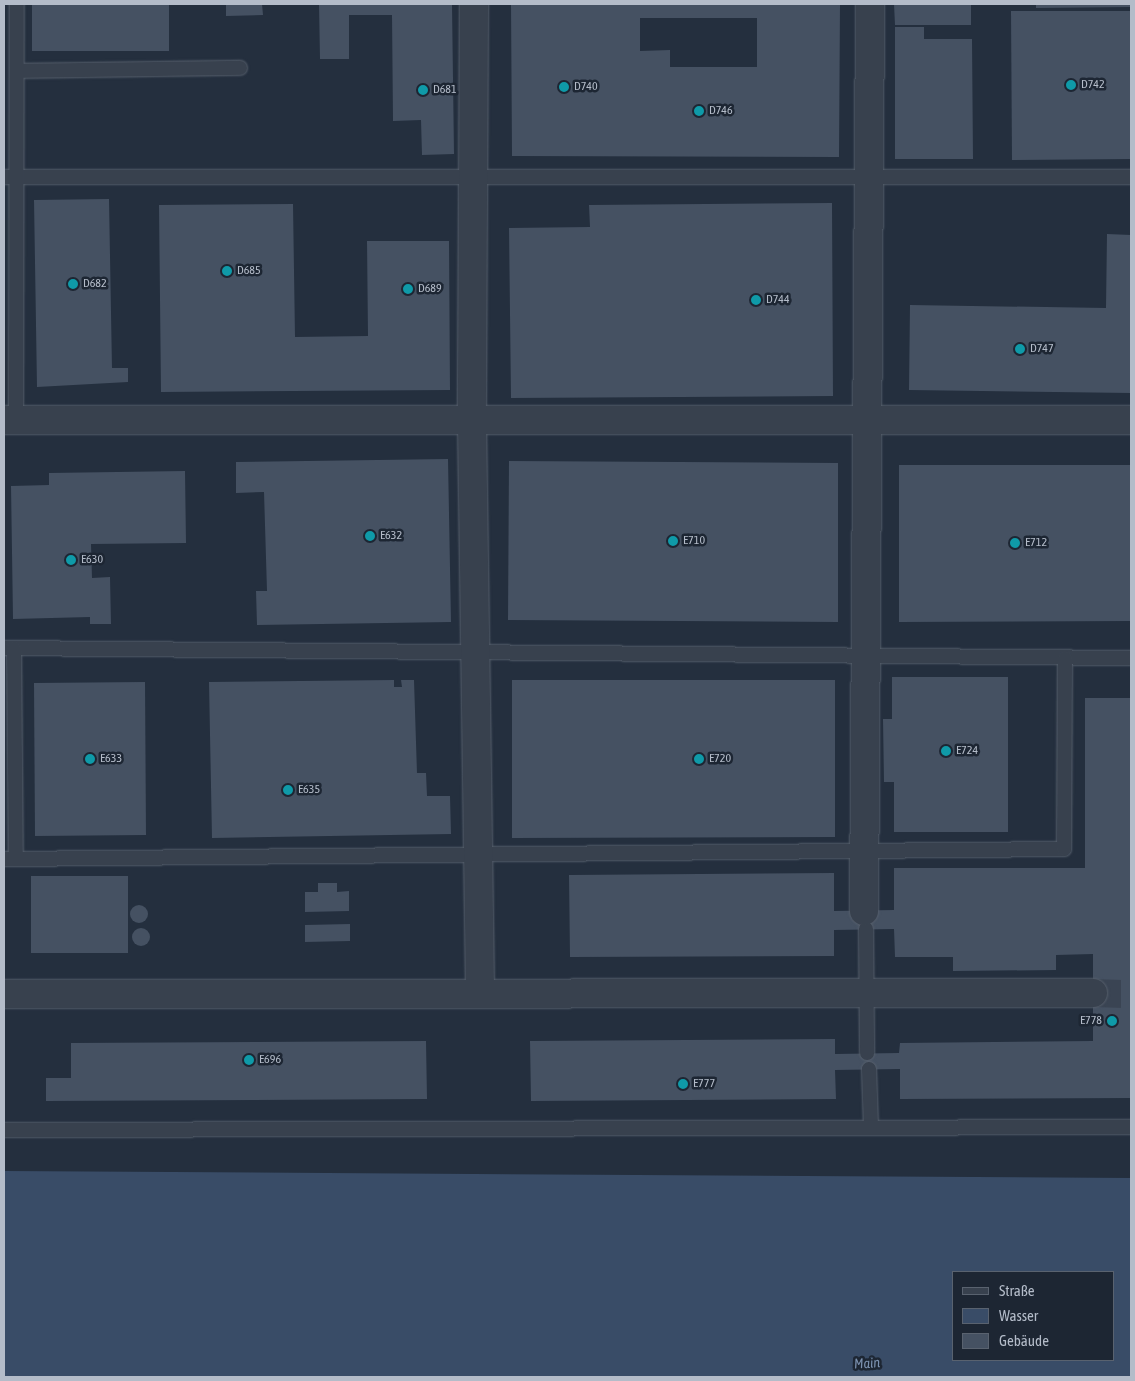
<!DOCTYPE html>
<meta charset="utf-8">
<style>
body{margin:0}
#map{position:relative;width:1135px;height:1381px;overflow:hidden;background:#242f3e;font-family:"Asap Condensed",sans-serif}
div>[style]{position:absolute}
.water>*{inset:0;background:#394c67}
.building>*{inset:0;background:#455162}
.round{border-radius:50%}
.minor-tunnel>*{height:28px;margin-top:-14px;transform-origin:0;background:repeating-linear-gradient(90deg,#3a4453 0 28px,transparent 0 42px)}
.roads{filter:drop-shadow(0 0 1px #565f6c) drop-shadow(0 0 1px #565f6c)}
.service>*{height:14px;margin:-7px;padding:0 7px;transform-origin:7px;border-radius:7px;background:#38414e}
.minor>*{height:28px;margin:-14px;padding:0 14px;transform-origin:14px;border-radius:14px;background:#38414e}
.dots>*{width:14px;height:14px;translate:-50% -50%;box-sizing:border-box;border:2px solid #1d2633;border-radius:50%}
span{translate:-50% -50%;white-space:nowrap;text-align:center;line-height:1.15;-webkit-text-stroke:5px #1d2633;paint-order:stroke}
.poi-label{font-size:12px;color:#b4bcc9}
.left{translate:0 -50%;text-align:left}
.right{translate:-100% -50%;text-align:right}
.water-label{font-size:14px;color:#7c92b1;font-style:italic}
.frame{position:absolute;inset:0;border:5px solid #b4bcc9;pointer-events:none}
.legend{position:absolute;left:952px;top:1271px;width:162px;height:90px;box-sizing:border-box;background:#1d2633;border:1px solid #59626f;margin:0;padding:6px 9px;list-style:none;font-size:15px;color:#b4bcc9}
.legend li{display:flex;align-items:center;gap:10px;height:25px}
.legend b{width:25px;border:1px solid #59626f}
</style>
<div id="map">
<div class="water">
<i style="clip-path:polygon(evenodd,4px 1171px,1131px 1178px,1131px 1377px,4px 1377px,4px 1171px,954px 1272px,1114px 1272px,1114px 1360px,954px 1360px,954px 1272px)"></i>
</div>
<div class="building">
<i style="clip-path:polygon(32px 4px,169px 4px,169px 51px,32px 51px)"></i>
<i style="clip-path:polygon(226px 4px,262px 4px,263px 15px,226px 16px)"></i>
<i style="clip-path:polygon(319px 4px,452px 4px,454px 154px,422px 155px,421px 120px,393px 121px,392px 15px,349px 15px,349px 59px,320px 59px)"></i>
<i style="clip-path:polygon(evenodd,511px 4px,840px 4px,839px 157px,512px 156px,511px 4px,640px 18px,757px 18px,757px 67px,670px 67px,670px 50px,640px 51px,640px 18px)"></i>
<i style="clip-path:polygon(894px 4px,971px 4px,971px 25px,895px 25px)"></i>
<i style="clip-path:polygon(1036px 4px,1131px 4px,1131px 7px,1036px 8px)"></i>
<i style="clip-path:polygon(1011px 11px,1131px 11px,1131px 159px,1012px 160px)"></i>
<i style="clip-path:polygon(895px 27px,924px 27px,924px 39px,972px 39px,973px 159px,895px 159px)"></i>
<i style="clip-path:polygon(109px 199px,112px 368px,128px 368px,128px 382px,37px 387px,34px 200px)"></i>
<i style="clip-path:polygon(832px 203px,833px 396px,511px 398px,509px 228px,590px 227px,589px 205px)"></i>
<i style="clip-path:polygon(293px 204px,295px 337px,368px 336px,367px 241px,449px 241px,450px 390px,161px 392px,159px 205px)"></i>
<i style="clip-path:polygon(1107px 234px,1131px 235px,1131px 393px,909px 390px,910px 305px,1106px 308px)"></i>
<i style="clip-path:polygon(448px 459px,451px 622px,257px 625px,256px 591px,267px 591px,264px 492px,236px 493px,236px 462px)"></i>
<i style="clip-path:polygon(509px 461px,838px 463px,838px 622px,508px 620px)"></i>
<i style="clip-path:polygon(899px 465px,1131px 465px,1131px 621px,899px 622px)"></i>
<i style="clip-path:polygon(185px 471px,186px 543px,91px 544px,92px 578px,110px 577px,111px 624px,90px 624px,90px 617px,13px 619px,11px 486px,49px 485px,49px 473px)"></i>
<i style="clip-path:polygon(892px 677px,1008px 677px,1008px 832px,894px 832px,894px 782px,884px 782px,883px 719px,892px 719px)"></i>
<i style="clip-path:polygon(394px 680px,394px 687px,402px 687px,401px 680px,414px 680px,417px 773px,426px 773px,427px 796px,450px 796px,451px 834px,212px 838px,209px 682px)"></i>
<i style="clip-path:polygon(512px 680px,835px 680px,835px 837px,512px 838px)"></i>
<i style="clip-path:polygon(145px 682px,146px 835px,35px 836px,34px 683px)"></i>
<i style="clip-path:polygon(1085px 698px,1131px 698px,1131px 1098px,900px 1099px,900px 1069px,835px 1070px,836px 1099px,531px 1101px,530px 1041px,835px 1039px,835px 1054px,899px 1053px,900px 1043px,1093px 1041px,1093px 954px,1056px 955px,1056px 970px,953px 971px,953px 957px,895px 957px,894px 929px,834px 930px,834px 956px,570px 957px,569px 875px,834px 873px,834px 911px,894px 910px,894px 868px,1085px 868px)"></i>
<i style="clip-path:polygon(31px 876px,128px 876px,128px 953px,31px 953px)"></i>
<i style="clip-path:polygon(318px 883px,337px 883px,337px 892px,349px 891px,349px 911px,305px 912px,305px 892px,318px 892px)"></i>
<i class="round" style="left:130px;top:905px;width:18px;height:18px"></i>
<i style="clip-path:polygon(350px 924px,350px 941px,305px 942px,305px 925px)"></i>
<i class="round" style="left:132px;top:928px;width:18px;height:18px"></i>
<i style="clip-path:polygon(426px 1041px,427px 1099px,46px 1101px,46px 1078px,71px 1078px,71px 1043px)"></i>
</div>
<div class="minor-tunnel">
<i style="left:1093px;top:993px;width:38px;rotate:2deg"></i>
</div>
<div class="roads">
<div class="service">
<i style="left:17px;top:71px;width:223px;rotate:-0.8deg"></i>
<i style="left:4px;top:177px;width:1127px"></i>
<i style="left:16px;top:420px;width:416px;rotate:-89.9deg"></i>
<i style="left:4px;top:648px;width:1127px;rotate:0.51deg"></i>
<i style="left:14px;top:648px;width:211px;rotate:89.5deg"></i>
<i style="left:4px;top:859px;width:1060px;rotate:-0.54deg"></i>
<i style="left:1064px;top:849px;width:191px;rotate:-89.7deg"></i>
<i style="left:866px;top:929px;width:124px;rotate:89.5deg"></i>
<i style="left:869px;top:1069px;width:57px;rotate:88deg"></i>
<i style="left:4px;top:1130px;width:1127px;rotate:-0.15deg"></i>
</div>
<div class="minor">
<i style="left:474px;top:4px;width:418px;rotate:90.3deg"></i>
<i style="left:472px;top:422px;width:569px;rotate:89.19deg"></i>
<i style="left:4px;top:420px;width:1127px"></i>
<i style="left:864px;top:911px;width:907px;rotate:-89.62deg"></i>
<i style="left:4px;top:994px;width:1089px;rotate:-0.05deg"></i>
</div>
</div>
<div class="dots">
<i style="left:1071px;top:85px;background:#0f9aa8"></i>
<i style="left:564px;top:87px;background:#0f9aa8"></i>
<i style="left:423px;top:90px;background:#0f9aa8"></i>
<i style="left:699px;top:111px;background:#0f9aa8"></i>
<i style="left:227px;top:271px;background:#0f9aa8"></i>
<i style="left:73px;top:284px;background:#0f9aa8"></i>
<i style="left:408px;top:289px;background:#0f9aa8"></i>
<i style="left:756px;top:300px;background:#0f9aa8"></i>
<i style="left:1020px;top:349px;background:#0f9aa8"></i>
<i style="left:370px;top:536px;background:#0f9aa8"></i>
<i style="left:673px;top:541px;background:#0f9aa8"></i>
<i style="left:1015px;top:543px;background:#0f9aa8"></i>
<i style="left:71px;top:560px;background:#0f9aa8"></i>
<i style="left:946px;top:751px;background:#0f9aa8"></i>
<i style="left:90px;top:759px;background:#0f9aa8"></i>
<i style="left:699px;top:759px;background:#0f9aa8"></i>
<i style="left:288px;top:790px;background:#0f9aa8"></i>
<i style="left:1112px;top:1021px;background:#0f9aa8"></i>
<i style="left:249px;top:1060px;background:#0f9aa8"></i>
<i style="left:683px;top:1084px;background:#0f9aa8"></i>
</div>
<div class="poi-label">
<span class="left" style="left:1081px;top:85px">D742</span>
<span class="left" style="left:574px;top:87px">D740</span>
<span class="left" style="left:433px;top:90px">D681</span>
<span class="left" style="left:709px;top:111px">D746</span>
<span class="left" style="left:237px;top:271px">D685</span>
<span class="left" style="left:83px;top:284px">D682</span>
<span class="left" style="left:418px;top:289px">D689</span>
<span class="left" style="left:766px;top:300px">D744</span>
<span class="left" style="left:1030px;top:349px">D747</span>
<span class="left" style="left:380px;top:536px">E632</span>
<span class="left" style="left:683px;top:541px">E710</span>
<span class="left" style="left:1025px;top:543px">E712</span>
<span class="left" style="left:81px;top:560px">E630</span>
<span class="left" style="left:956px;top:751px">E724</span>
<span class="left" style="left:100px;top:759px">E633</span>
<span class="left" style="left:709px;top:759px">E720</span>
<span class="left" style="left:298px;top:790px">E635</span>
<span class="right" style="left:1102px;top:1021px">E778</span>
<span class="left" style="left:259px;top:1060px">E696</span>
<span class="left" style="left:693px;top:1084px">E777</span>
</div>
<div class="water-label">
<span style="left:867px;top:1363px;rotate:-3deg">Main</span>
</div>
<div class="frame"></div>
<ul class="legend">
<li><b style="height:6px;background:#38414e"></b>Straße</li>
<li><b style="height:14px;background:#394c67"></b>Wasser</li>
<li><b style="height:14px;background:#455162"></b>Gebäude</li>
</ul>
</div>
